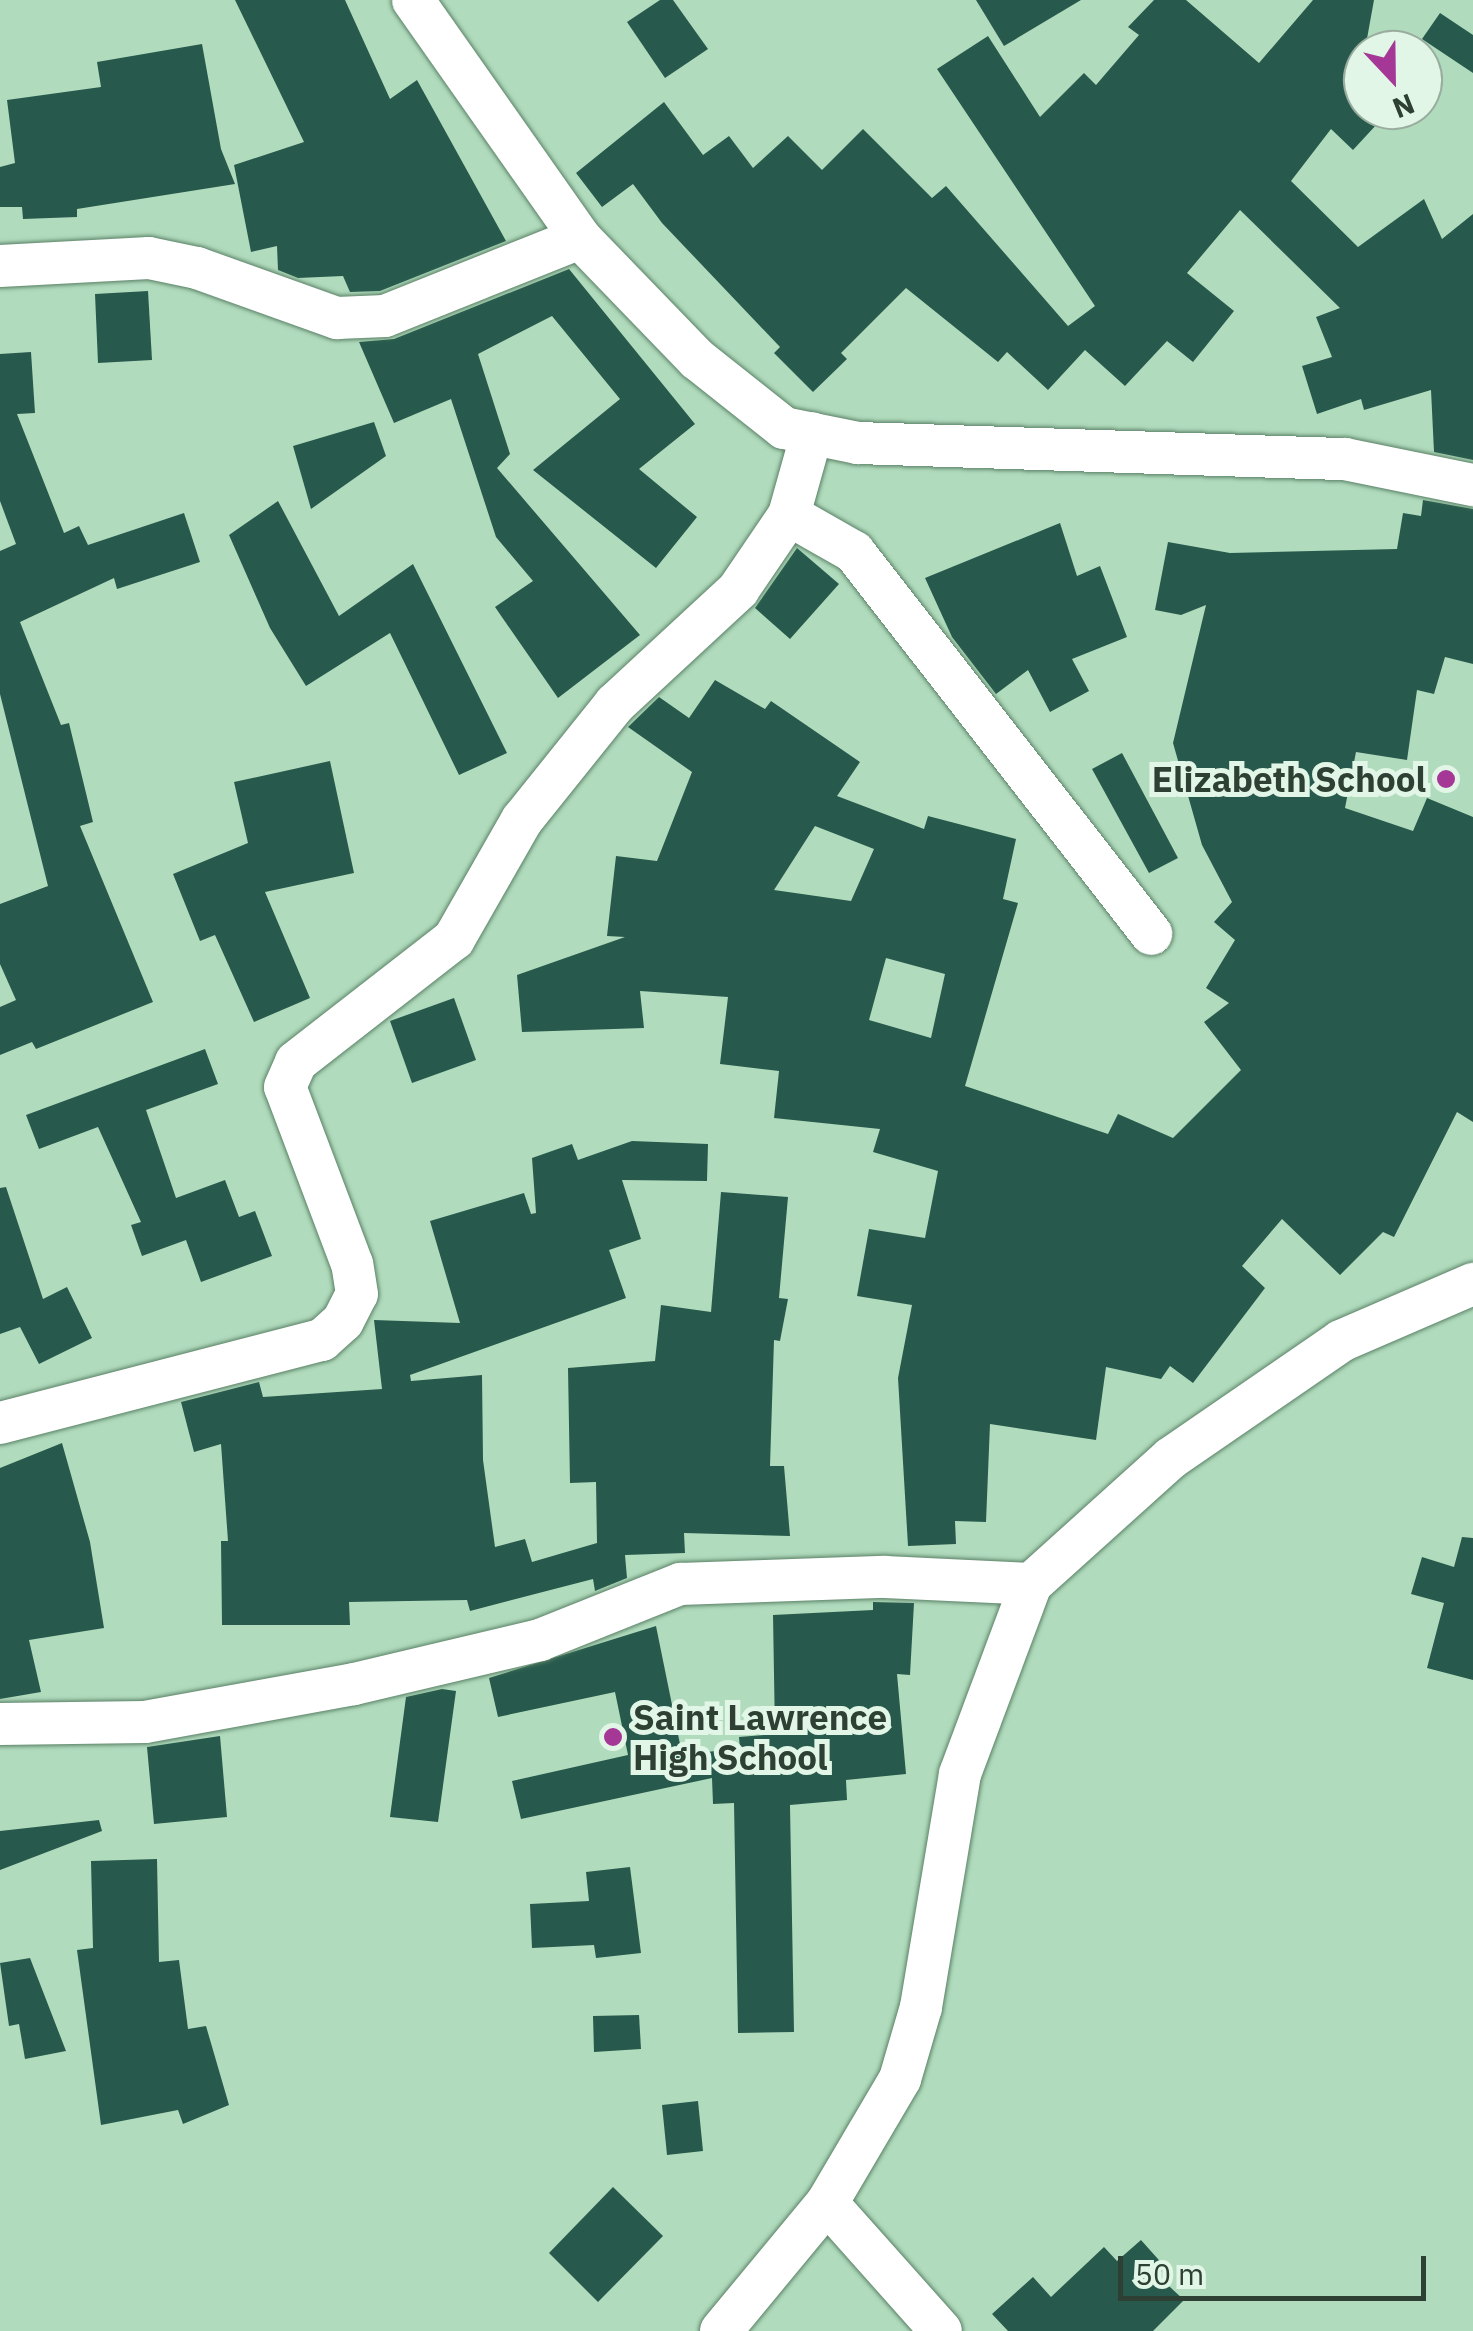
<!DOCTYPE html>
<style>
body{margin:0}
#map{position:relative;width:1473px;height:2331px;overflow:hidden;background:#b1dbbd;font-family:"IBM Plex Sans",sans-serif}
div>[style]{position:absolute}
.building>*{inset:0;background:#275a4d}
.roads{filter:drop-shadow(0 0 2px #5a8166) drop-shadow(0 0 2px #5a8166)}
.street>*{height:42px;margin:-21px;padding:0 21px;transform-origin:21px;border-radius:21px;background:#fff}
.dots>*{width:28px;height:28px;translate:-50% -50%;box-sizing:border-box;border:5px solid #e1f6e6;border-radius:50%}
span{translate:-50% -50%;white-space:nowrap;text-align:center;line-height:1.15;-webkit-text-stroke:10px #e1f6e6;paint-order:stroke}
.poi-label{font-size:35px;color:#2e3f33;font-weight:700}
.right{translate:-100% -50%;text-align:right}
.left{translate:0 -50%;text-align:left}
.north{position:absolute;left:1343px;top:30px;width:100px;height:100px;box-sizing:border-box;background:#e1f6e6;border:2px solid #99ad9e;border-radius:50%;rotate:158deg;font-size:28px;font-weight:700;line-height:40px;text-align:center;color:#2e3f33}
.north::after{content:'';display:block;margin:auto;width:35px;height:45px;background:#a53796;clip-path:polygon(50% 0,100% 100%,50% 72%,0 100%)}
.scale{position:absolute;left:1118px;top:2256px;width:308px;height:45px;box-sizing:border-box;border:5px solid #2e3f33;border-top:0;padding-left:12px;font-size:30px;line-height:35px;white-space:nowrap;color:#2e3f33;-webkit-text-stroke:8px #e1f6e6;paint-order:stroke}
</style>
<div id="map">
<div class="building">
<i style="clip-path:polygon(235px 0,345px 0,390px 99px,417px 80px,506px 241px,380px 291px,350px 292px,343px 276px,298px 278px,278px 270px,277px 246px,251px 252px,234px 165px,304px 142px)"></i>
<i style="clip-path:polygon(660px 0,673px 0,708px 49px,665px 78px,627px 22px)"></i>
<i style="clip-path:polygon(976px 0,1081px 0,1004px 46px)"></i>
<i style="clip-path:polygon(1154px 0,1186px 0,1259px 63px,1313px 0,1374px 0,1355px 105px,1363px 96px,1363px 110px,1390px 110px,1353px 150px,1331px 129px,1291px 181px,1358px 247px,1424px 199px,1442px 239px,1473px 214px,1473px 460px,1434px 452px,1431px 390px,1364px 410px,1361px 399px,1317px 414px,1302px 366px,1332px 357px,1316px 317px,1340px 308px,1240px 210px,1187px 273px,1234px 311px,1193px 362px,1167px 341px,1125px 386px,1085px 350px,1048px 390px,1007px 352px,998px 362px,906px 288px,841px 353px,847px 359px,813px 392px,774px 353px,780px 347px,662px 223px,633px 184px,602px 207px,576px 173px,664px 102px,703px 155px,729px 136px,753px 168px,788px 136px,822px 170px,863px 129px,932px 198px,946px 186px,1068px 326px,1095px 306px,937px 69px,988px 36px,1040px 117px,1084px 73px,1096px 85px,1139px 35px,1128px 27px)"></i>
<i style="clip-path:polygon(1440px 13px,1473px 35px,1473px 73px,1422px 39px)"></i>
<i style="clip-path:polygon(1412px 38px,1438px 59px,1423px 75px,1423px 50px,1402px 50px)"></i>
<i style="clip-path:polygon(202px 44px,221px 149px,235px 184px,77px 209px,77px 217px,23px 219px,22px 207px,0 207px,0 167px,15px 163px,7px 100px,101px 87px,97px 62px)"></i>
<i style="clip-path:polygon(569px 269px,695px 424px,639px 469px,697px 517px,656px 568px,533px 470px,620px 399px,552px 316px,478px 354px,510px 454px,497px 468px,640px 635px,558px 698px,495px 607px,533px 581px,496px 537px,451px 399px,394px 423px,359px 342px,394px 339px)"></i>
<i style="clip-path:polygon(148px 291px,152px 360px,98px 363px,95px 294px)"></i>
<i style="clip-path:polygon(31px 352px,35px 413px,17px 414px,64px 533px,79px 526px,88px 545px,184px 513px,200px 562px,117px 589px,114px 578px,20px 622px,61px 725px,69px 723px,93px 822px,80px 826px,153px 1002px,36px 1049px,32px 1042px,0 1055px,0 1007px,16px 1000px,0 964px,0 904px,48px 886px,0 694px,0 551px,16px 544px,0 501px,0 354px)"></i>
<i style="clip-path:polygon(374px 422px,386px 456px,311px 509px,293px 446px)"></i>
<i style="clip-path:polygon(evenodd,1423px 500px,1473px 509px,1473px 664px,1445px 657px,1434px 694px,1417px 690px,1407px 760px,1356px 752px,1345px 808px,1413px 831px,1427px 798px,1473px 817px,1473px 1122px,1457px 1112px,1394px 1237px,1383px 1232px,1340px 1275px,1282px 1219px,1242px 1266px,1265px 1288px,1193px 1383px,1170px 1366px,1161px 1379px,1106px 1367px,1096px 1440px,990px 1424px,986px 1522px,955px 1521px,956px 1544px,908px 1546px,898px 1378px,912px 1305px,857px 1296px,869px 1229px,925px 1238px,938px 1171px,873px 1152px,880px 1129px,774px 1118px,779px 1071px,720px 1064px,728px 997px,640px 991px,644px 1028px,522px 1032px,517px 975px,625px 937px,607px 936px,616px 856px,657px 861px,692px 772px,628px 727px,659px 697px,689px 718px,715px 680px,765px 709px,771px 701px,860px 762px,837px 796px,924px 829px,928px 816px,1016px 839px,1003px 899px,1018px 903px,965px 1086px,1108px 1134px,1118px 1114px,1173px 1138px,1241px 1070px,1204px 1022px,1229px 1003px,1206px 988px,1235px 940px,1214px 922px,1232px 902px,1202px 845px,1173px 743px,1206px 605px,1181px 615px,1155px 610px,1168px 542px,1230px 553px,1397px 549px,1403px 513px,1421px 516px,1423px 500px,815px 826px,874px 849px,851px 901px,774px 890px,815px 826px,1423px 500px,886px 958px,945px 974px,931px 1038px,869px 1020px,886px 958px)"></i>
<i style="clip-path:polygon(278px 501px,339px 616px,413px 564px,507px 753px,459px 775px,390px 633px,306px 686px,270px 628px,229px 535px)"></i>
<i style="clip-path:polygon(1060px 523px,1077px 576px,1100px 566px,1127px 637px,1072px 659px,1089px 691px,1050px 712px,1028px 670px,996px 694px,952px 637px,925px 578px)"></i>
<i style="clip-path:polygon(797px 548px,839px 584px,790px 639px,755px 608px)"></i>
<i style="clip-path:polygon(1122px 753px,1178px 858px,1149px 873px,1092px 769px)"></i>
<i style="clip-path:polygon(330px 761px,354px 873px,265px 892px,310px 998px,254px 1022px,215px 935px,200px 941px,173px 874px,248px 843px,234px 782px)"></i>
<i style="clip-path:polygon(454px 998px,476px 1060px,412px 1083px,390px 1021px)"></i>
<i style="clip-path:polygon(205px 1049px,218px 1084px,146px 1110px,176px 1198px,225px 1180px,239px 1217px,255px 1211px,272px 1256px,201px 1282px,186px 1240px,142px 1256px,131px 1225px,141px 1222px,98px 1127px,39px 1149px,26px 1115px)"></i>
<i style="clip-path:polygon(632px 1141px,708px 1144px,707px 1181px,622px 1180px,641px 1239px,609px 1250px,626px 1298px,410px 1375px,411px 1381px,482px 1375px,483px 1460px,495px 1547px,525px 1539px,532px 1562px,597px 1543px,596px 1482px,570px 1483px,568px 1368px,655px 1361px,661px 1305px,711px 1312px,721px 1192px,788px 1197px,779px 1298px,788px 1299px,780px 1341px,774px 1340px,770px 1466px,784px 1466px,790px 1536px,684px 1533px,685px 1553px,625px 1555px,627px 1578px,595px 1591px,593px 1579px,470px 1611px,467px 1600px,349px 1602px,350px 1625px,222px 1625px,221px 1541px,228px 1541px,221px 1444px,194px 1452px,181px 1402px,259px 1382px,263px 1397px,382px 1389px,374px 1320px,460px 1323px,430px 1221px,524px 1193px,531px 1214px,536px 1213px,532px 1158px,572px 1144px,578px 1160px)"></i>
<i style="clip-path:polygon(6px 1187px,43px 1299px,67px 1287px,92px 1338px,39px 1364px,20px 1327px,0 1334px,0 1188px)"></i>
<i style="clip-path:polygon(62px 1443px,90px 1542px,104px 1628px,29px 1640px,41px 1692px,0 1699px,0 1468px)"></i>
<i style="clip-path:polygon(1462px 1537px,1473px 1538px,1473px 1680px,1427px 1668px,1444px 1603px,1411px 1594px,1422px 1557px,1454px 1567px)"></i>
<i style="clip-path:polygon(873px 1602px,914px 1603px,910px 1675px,897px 1674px,906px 1774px,846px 1780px,847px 1800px,790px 1805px,794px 2032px,738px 2033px,734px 1803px,713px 1804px,712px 1778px,521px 1819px,512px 1781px,628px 1755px,615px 1692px,498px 1717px,489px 1678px,656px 1626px,682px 1754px,740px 1749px,739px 1737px,775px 1734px,773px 1615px,873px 1610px)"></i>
<i style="clip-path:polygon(442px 1689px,456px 1691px,438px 1822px,390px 1817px,406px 1697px)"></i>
<i style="clip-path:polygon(220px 1736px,227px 1817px,154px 1824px,147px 1747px)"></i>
<i style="clip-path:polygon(99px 1820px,102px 1831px,0 1870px,0 1831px)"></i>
<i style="clip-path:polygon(157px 1859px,159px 1962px,179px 1960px,188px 2029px,206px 2026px,229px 2105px,183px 2124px,178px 2110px,101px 2125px,77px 1950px,93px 1948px,91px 1861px)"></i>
<i style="clip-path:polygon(630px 1867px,641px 1953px,596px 1958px,594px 1945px,532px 1948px,530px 1904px,589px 1901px,586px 1872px)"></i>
<i style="clip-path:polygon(30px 1958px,66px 2051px,25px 2059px,19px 2024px,9px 2026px,0 1963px)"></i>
<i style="clip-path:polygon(639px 2015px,641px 2049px,594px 2052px,593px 2016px)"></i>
<i style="clip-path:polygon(698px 2101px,703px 2151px,667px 2155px,662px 2105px)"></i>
<i style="clip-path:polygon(613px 2187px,663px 2236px,598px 2302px,549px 2253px)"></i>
<i style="clip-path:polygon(1141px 2240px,1166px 2268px,1157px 2275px,1184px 2300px,1153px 2331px,1008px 2331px,992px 2314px,1033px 2277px,1051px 2297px,1104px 2247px,1117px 2261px)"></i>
</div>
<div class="roads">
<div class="street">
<i style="left:413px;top:0;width:291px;rotate:54.9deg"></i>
<i style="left:580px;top:238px;width:168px;rotate:46deg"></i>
<i style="left:697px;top:359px;width:111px;rotate:38.4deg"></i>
<i style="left:784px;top:428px;width:76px;rotate:11.5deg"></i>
<i style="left:858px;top:443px;width:487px;rotate:1.9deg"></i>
<i style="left:1345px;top:459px;width:131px;rotate:11.5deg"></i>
<i style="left:0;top:266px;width:149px;rotate:-3.1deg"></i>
<i style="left:149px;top:258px;width:49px;rotate:11.8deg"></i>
<i style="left:197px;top:268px;width:149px;rotate:19.7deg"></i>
<i style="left:337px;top:318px;width:48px;rotate:-2.4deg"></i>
<i style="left:385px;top:316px;width:210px;rotate:-21.8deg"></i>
<i style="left:789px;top:515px;width:75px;rotate:29.6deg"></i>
<i style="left:854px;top:552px;width:484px;rotate:52.1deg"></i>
<i style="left:0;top:1423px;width:333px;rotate:-14.5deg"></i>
<i style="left:322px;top:1340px;width:28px;rotate:-42deg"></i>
<i style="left:343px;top:1321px;width:30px;rotate:-63deg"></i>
<i style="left:357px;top:1294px;width:30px;rotate:-99deg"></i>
<i style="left:352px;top:1264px;width:189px;rotate:-110.7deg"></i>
<i style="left:285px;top:1087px;width:27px;rotate:-66deg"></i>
<i style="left:296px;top:1062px;width:200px;rotate:-37.9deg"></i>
<i style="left:454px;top:939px;width:137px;rotate:-60.3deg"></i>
<i style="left:522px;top:820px;width:149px;rotate:-51.3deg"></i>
<i style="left:615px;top:704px;width:168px;rotate:-42.8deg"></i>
<i style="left:738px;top:590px;width:91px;rotate:-55.8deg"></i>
<i style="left:789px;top:515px;width:85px;rotate:-74.3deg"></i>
<i style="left:0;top:1724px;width:145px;rotate:-0.8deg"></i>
<i style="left:145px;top:1722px;width:212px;rotate:-10.3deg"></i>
<i style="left:354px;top:1684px;width:191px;rotate:-13.3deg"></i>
<i style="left:540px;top:1640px;width:151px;rotate:-21.8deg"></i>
<i style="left:680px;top:1584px;width:205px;rotate:-2deg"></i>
<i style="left:885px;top:1577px;width:146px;rotate:2.7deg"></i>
<i style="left:827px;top:2203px;width:171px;rotate:48.3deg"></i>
<i style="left:721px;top:2331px;width:166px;rotate:-50.4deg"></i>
<i style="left:827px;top:2203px;width:144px;rotate:-59.5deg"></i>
<i style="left:900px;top:2079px;width:75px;rotate:-73.7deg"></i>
<i style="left:921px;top:2007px;width:236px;rotate:-80.5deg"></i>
<i style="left:960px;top:1774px;width:203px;rotate:-69.5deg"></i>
<i style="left:1031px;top:1584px;width:188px;rotate:-42deg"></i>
<i style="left:1171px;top:1458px;width:206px;rotate:-34.5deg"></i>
<i style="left:1341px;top:1341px;width:144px;rotate:-23.4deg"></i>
</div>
</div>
<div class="dots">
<i style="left:1446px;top:779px;background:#a53796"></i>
<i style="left:613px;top:1737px;background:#a53796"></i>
</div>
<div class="poi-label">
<span class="right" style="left:1426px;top:779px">Elizabeth School</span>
<span class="left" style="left:633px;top:1737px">Saint Lawrence<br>High School</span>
</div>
<div class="north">N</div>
<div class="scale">50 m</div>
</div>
